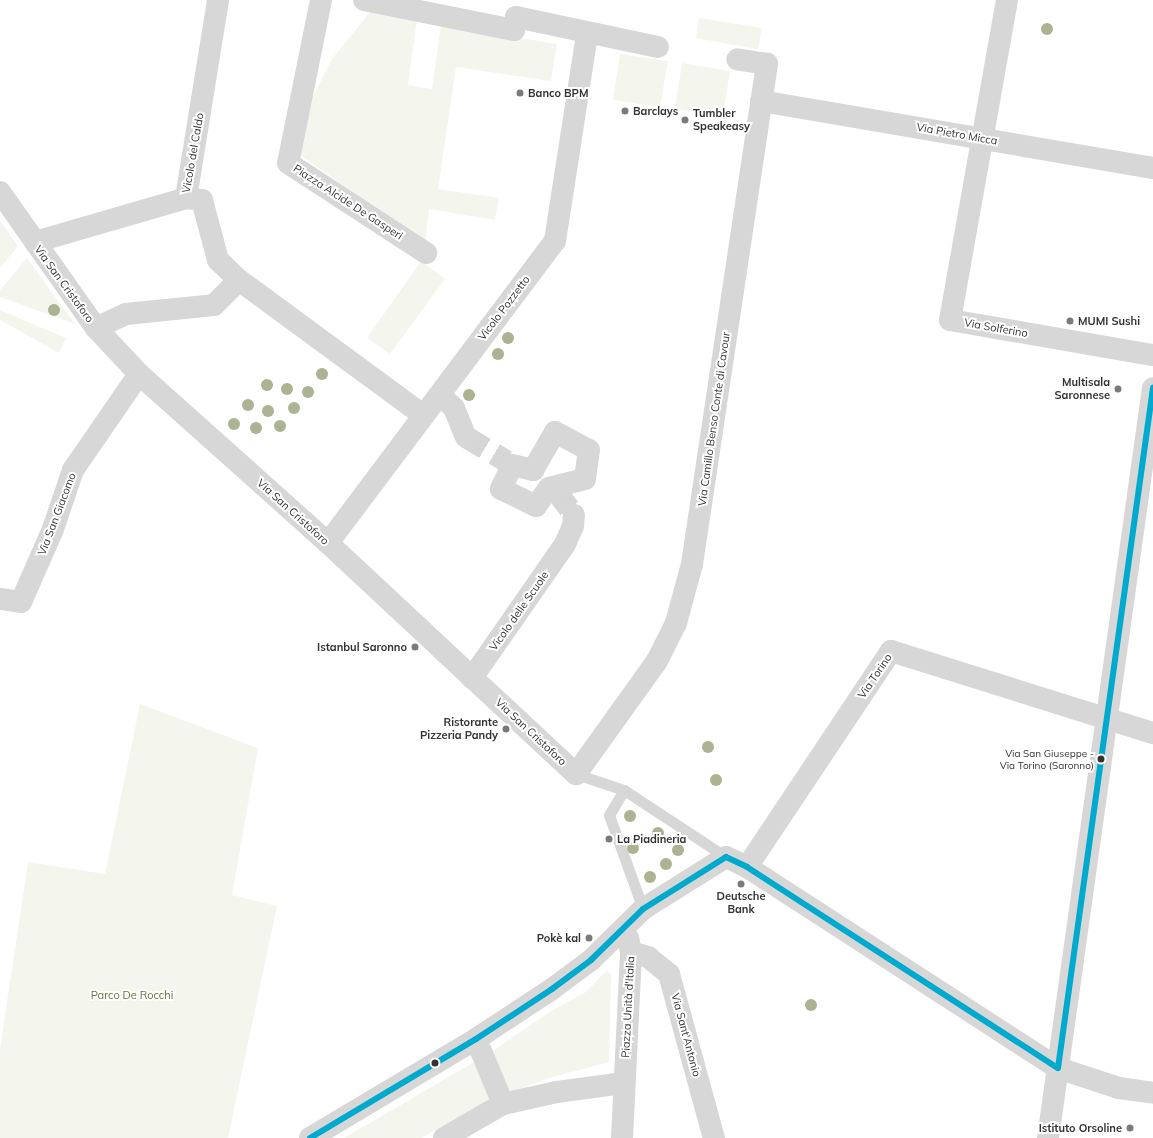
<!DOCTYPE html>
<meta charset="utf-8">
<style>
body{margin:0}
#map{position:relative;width:1153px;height:1138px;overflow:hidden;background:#fff;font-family:Mulish,sans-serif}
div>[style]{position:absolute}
.green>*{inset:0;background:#f4f6ed}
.street-tunnel>*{height:22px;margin-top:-11px;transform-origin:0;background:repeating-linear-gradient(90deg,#d6d6d6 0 22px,transparent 0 33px)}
.lane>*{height:11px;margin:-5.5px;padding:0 5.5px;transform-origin:5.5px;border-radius:5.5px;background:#d7d7d7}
.street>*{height:22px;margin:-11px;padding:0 11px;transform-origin:11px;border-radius:11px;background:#d7d7d7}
.bus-1>*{height:6px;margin:-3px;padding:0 3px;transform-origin:3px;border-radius:3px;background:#00a9ce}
.trees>*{width:12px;height:12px;margin:-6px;border-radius:50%;background:#abb393}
.dots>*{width:11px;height:11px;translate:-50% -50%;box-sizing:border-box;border:2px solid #fff;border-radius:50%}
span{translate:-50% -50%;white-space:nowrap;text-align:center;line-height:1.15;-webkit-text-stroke:4px #fff;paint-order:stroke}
.bus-label{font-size:10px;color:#333}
.right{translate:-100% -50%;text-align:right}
.poi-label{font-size:11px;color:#333;font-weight:700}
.left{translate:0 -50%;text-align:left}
.street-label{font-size:11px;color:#333}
.park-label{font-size:11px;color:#67743b}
</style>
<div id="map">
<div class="green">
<i style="clip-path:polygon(371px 11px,417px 19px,408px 85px,432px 89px,441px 25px,557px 44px,551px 81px,456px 67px,438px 189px,499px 198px,495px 220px,429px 209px,425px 244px,295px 151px,302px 118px,332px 59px)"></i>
<i style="clip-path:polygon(699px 18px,762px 28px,758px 49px,696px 38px)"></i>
<i style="clip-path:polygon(620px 54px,668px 61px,660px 107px,613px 100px)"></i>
<i style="clip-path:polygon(682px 63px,730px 71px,723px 116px,675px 109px)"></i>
<i style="clip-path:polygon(0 221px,18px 246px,0 268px)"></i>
<i style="clip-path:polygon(27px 258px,75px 324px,0 297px,0 290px)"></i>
<i style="clip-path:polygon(421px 261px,445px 279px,390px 354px,367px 338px)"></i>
<i style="clip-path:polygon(0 310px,66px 338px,59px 353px,0 320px)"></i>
<i style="clip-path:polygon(140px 704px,258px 748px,232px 895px,277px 906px,228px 1138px,0 1138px,0 1049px,28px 862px,105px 874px)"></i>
<i style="clip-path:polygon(606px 971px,611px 974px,609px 1062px,549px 1078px,507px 1094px,487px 1055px,551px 1011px,586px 992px)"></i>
<i style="clip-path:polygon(476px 1061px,493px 1098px,421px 1138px,344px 1138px)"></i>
</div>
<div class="street-tunnel">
<i style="left:466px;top:437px;width:47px;rotate:31deg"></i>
<i style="left:556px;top:491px;width:30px;rotate:53deg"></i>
</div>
<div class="lane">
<i style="left:576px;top:774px;width:51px;rotate:18.4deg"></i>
<i style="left:624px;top:790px;width:122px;rotate:33.3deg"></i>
<i style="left:624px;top:790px;width:29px;rotate:121deg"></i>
<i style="left:609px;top:815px;width:100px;rotate:70.1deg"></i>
</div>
<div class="street">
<i style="left:321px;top:0;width:166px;rotate:101.4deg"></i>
<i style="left:288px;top:163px;width:165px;rotate:33.1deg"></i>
<i style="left:364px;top:0;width:153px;rotate:11.3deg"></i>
<i style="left:514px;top:30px;width:13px;rotate:-81deg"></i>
<i style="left:516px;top:17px;width:145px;rotate:11.9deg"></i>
<i style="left:1007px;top:0;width:325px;rotate:100.1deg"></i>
<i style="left:950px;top:320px;width:206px;rotate:9.8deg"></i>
<i style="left:761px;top:101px;width:398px;rotate:9.7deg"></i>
<i style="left:0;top:192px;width:166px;rotate:54.8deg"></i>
<i style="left:96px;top:328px;width:63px;rotate:46.9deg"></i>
<i style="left:139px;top:374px;width:254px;rotate:41.8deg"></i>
<i style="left:328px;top:543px;width:339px;rotate:43deg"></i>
<i style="left:576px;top:774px;width:139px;rotate:-54.4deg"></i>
<i style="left:657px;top:661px;width:42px;rotate:-63.4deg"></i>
<i style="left:676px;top:623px;width:61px;rotate:-74.8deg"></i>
<i style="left:692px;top:564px;width:506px;rotate:-81.47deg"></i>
<i style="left:767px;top:64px;width:30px;rotate:-171deg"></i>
<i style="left:186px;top:198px;width:201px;rotate:-80.8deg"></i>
<i style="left:35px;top:242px;width:157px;rotate:-16.2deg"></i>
<i style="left:186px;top:198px;width:16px;rotate:7deg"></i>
<i style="left:202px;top:200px;width:62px;rotate:75.1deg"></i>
<i style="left:218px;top:260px;width:29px;rotate:44deg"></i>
<i style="left:239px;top:280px;width:228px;rotate:36.3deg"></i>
<i style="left:96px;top:328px;width:33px;rotate:-25deg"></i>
<i style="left:126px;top:314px;width:88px;rotate:-5.8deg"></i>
<i style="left:214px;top:305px;width:35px;rotate:-45deg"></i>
<i style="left:440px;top:395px;width:19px;rotate:43deg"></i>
<i style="left:454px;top:408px;width:31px;rotate:68deg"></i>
<i style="left:555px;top:432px;width:38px;rotate:28deg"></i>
<i style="left:589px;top:450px;width:29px;rotate:98deg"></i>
<i style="left:585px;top:479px;width:37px;rotate:166deg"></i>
<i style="left:549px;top:488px;width:22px;rotate:126deg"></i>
<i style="left:536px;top:506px;width:39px;rotate:-154deg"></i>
<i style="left:501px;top:489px;width:26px;rotate:-65deg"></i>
<i style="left:512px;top:465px;width:22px;rotate:13deg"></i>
<i style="left:533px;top:470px;width:44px;rotate:-59.9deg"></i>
<i style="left:328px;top:543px;width:378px;rotate:-53.1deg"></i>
<i style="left:555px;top:241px;width:209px;rotate:-81.2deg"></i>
<i style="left:0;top:599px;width:21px;rotate:8deg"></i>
<i style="left:21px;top:602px;width:80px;rotate:-66.3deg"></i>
<i style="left:53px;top:529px;width:62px;rotate:-71.3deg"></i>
<i style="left:73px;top:470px;width:116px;rotate:-55.5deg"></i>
<i style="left:472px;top:678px;width:163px;rotate:-55.2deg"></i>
<i style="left:565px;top:544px;width:20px;rotate:-66deg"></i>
<i style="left:573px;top:526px;width:11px;rotate:-85deg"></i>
<i style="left:747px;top:867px;width:260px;rotate:-56.3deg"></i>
<i style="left:891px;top:651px;width:275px;rotate:17.4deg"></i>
<i style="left:631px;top:952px;width:18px;rotate:16deg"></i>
<i style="left:648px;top:957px;width:27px;rotate:39deg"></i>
<i style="left:669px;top:974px;width:170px;rotate:74.7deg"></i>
<i style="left:476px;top:1039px;width:70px;rotate:67.4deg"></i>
<i style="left:310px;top:1138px;width:193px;rotate:-30.8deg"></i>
<i style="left:476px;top:1039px;width:91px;rotate:-33.3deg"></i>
<i style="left:552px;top:989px;width:49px;rotate:-36.6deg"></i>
<i style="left:591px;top:960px;width:73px;rotate:-44.4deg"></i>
<i style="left:643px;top:909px;width:98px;rotate:-32.1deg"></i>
<i style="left:726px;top:857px;width:23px;rotate:25deg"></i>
<i style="left:747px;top:867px;width:370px;rotate:32.9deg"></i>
<i style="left:1058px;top:1068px;width:64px;rotate:18.2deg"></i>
<i style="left:1119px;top:1088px;width:34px;rotate:8deg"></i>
<i style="left:444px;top:1138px;width:68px;rotate:-30deg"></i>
<i style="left:503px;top:1104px;width:55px;rotate:-12.5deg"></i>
<i style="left:557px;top:1092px;width:68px;rotate:-7.7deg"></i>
<i style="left:622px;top:1138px;width:186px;rotate:-87.2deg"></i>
<i style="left:631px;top:952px;width:14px;rotate:-102deg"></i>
<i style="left:1048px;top:1138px;width:757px;rotate:-82.03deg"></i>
</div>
<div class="bus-1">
<i style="left:310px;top:1138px;width:193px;rotate:-30.8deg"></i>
<i style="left:476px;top:1039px;width:91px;rotate:-33.3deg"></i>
<i style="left:552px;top:989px;width:49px;rotate:-36.6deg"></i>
<i style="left:591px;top:960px;width:73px;rotate:-44.4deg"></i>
<i style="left:643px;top:909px;width:98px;rotate:-32.1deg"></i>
<i style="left:726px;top:857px;width:23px;rotate:25deg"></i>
<i style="left:747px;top:867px;width:370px;rotate:32.9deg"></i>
<i style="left:1058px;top:1068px;width:687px;rotate:-82.05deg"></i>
</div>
<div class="trees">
<i style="left:1047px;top:29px"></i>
<i style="left:54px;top:310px"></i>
<i style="left:508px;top:338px"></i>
<i style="left:498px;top:354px"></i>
<i style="left:322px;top:374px"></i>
<i style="left:267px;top:385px"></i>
<i style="left:287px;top:389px"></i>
<i style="left:308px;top:392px"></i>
<i style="left:469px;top:395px"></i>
<i style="left:248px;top:405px"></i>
<i style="left:294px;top:408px"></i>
<i style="left:268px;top:411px"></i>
<i style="left:234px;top:424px"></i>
<i style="left:280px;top:426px"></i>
<i style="left:256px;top:428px"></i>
<i style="left:708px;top:747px"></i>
<i style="left:716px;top:780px"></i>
<i style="left:630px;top:816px"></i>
<i style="left:658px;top:833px"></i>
<i style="left:633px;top:848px"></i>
<i style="left:678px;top:850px"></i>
<i style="left:666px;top:864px"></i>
<i style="left:650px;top:877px"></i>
<i style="left:811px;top:1005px"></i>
</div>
<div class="dots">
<i style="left:520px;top:93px;background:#7a7a7a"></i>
<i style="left:625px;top:111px;background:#7a7a7a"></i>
<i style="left:685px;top:120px;background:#7a7a7a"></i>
<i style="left:1070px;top:321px;background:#7a7a7a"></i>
<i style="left:1118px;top:389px;background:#7a7a7a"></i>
<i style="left:415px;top:647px;background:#7a7a7a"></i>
<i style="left:506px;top:729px;background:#7a7a7a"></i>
<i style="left:1101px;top:759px;background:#333"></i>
<i style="left:609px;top:839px;background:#7a7a7a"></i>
<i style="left:741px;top:884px;background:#7a7a7a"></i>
<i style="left:589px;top:938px;background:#7a7a7a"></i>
<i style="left:435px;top:1063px;background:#333"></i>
<i style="left:1130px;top:1128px;background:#7a7a7a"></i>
</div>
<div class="bus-label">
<span class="right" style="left:1094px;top:759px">Via San Giuseppe -<br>Via Torino (Saronno)</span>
</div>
<div class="poi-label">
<span class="left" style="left:528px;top:93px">Banco BPM</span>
<span class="left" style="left:633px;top:111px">Barclays</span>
<span class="left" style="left:693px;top:120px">Tumbler<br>Speakeasy</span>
<span class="left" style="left:1078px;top:321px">MUMI Sushi</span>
<span class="right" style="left:1110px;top:389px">Multisala<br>Saronnese</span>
<span class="right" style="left:407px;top:647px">Istanbul Saronno</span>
<span class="right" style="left:498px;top:729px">Ristorante<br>Pizzeria Pandy</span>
<span class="left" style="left:617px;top:839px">La Piadineria</span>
<span style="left:741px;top:903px">Deutsche<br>Bank</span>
<span class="right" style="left:581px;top:938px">Pokè kal</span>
<span class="right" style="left:1122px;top:1128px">Istituto Orsoline</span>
</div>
<div class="street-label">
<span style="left:957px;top:134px;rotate:10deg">Via Pietro Micca</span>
<span style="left:193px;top:153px;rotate:-80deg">Vicolo del Caldo</span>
<span style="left:348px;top:202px;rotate:33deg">Piazza Alcide De Gasperi</span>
<span style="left:64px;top:284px;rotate:54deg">Via San Cristoforo</span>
<span style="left:504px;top:308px;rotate:-53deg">Vicolo Pozzetto</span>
<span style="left:996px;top:328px;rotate:10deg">Via Solferino</span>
<span style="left:714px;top:419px;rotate:-82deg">Via Camillo Benso Conte di Cavour</span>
<span style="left:293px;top:512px;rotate:42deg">Via San Cristoforo</span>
<span style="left:57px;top:514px;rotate:-69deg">Via San Giacomo</span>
<span style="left:519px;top:611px;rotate:-55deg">Vicolo delle Scuole</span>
<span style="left:875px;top:676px;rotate:-56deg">Via Torino</span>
<span style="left:531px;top:732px;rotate:43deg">Via San Cristoforo</span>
<span style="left:628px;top:1007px;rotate:-87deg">Piazza Unità d'Italia</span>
<span style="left:686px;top:1035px;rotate:75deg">Via Sant'Antonio</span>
</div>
<div class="park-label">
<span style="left:132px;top:995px">Parco De Rocchi</span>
</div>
</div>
